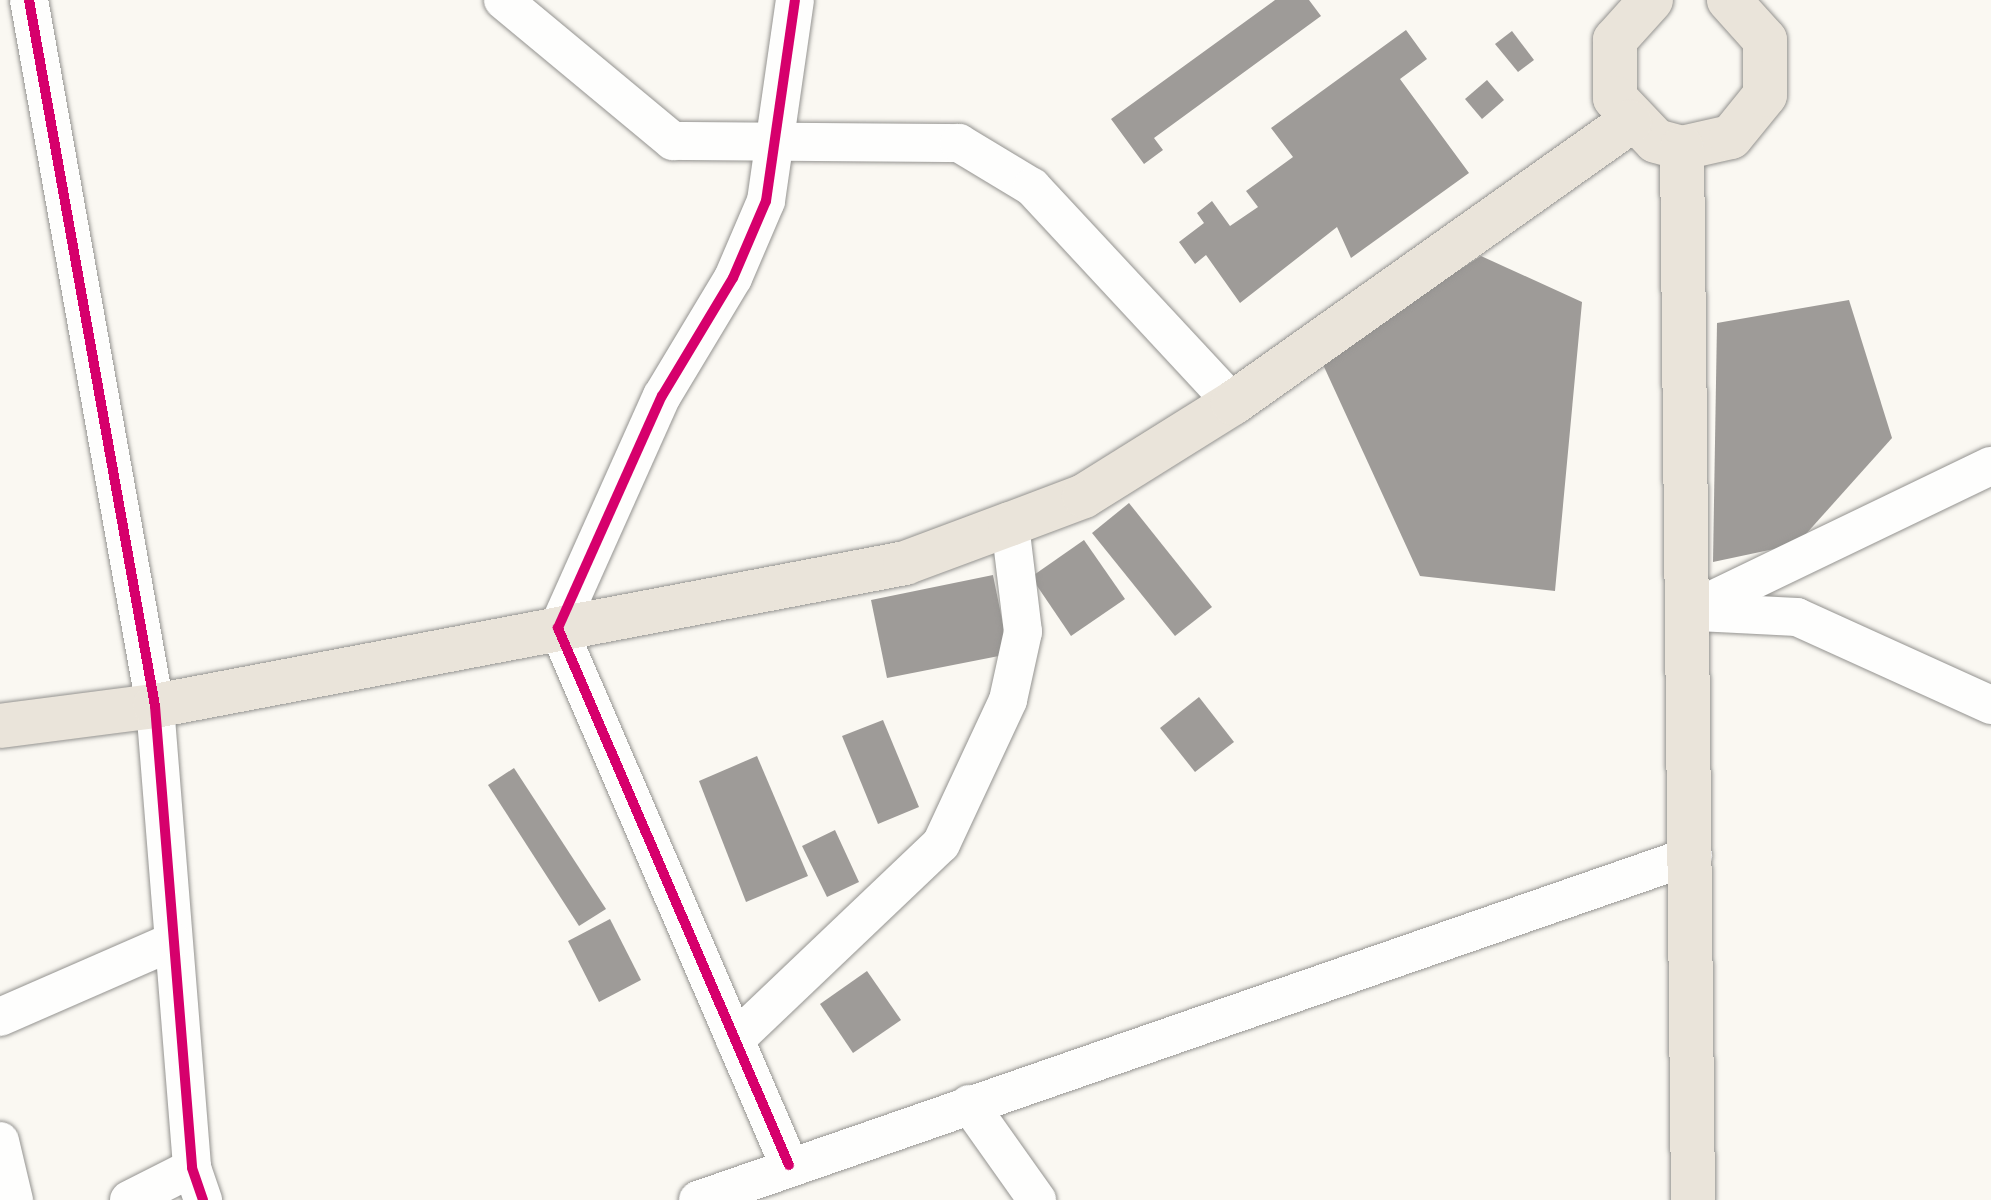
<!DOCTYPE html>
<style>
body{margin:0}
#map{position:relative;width:1991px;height:1200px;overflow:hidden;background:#faf8f2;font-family:"PT Serif",serif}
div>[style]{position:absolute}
.building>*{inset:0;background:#9e9b98}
.roads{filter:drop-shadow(0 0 2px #949390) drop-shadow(0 0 2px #949390)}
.minor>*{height:38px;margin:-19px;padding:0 19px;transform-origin:19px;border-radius:19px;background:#fefefd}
.major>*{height:44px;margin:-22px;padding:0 22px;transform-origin:22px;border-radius:22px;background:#eae4da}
.cycleway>*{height:10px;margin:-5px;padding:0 5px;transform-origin:5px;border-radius:5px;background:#d6006c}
span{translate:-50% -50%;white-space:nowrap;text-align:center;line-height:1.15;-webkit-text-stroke:8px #fff;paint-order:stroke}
</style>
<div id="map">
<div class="building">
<i style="clip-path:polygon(1275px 0,1309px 0,1321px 16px,1154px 138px,1163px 150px,1144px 164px,1111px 119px)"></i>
<i style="clip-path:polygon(1406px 30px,1427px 59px,1400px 79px,1469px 173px,1351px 258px,1337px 227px,1240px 303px,1206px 255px,1195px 264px,1179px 242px,1204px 223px,1197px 213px,1212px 201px,1230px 226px,1258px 207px,1246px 191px,1293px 157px,1271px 128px)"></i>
<i style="clip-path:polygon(1512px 31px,1534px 60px,1518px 72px,1495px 44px)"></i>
<i style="clip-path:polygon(1487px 80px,1504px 100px,1482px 119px,1465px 99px)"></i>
<i style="clip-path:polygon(1481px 256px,1582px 302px,1555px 591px,1420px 576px,1320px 358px)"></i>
<i style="clip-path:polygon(1849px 300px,1892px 438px,1797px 544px,1713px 562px,1717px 323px)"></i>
<i style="clip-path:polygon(1129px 503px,1212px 607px,1175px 636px,1092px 533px)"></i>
<i style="clip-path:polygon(1084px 540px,1125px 599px,1071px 636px,1031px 577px)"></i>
<i style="clip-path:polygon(993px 575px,1009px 654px,887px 678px,871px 600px)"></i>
<i style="clip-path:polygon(1199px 697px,1234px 742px,1195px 772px,1160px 728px)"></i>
<i style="clip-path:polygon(883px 720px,919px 807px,878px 824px,842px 736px)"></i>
<i style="clip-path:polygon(757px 756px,808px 876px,746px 902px,699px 781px)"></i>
<i style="clip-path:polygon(514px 768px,606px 909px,579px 926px,488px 785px)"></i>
<i style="clip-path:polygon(835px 830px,859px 882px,827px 897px,802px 846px)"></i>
<i style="clip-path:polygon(610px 919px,641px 980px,599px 1002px,568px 941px)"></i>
<i style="clip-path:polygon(867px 971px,901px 1020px,853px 1053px,820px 1004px)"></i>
</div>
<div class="roads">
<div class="minor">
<i style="left:29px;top:0;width:717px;rotate:79.88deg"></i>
<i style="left:155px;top:706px;width:463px;rotate:85.4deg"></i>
<i style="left:192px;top:1168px;width:34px;rotate:71deg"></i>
<i style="left:503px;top:0;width:221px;rotate:39.7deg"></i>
<i style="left:673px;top:141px;width:286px;rotate:0.4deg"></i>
<i style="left:959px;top:143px;width:85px;rotate:31.1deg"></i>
<i style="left:1032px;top:187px;width:295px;rotate:47.1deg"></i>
<i style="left:1687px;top:612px;width:337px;rotate:-25.7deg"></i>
<i style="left:1698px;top:612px;width:99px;rotate:2.9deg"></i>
<i style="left:1797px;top:617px;width:213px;rotate:24.4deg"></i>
<i style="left:0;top:1017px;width:188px;rotate:-23.6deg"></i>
<i style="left:735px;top:1040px;width:284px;rotate:-43.6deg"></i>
<i style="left:941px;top:844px;width:159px;rotate:-65deg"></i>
<i style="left:1008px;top:700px;width:70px;rotate:-77.6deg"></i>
<i style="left:1023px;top:632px;width:109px;rotate:-96.9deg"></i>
<i style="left:969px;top:1104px;width:118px;rotate:54.7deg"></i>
<i style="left:0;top:1141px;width:61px;rotate:76.7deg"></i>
<i style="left:789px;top:1165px;width:585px;rotate:-113.28deg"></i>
<i style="left:558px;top:628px;width:254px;rotate:-65.9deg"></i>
<i style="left:662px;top:396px;width:138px;rotate:-59deg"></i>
<i style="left:733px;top:278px;width:84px;rotate:-66.8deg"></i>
<i style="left:766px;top:201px;width:203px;rotate:-81.8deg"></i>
<i style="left:129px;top:1200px;width:71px;rotate:-26.9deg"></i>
<i style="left:698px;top:1200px;width:1053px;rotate:-19.12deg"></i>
</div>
<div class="major">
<i style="left:1651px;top:0;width:54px;rotate:132deg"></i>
<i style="left:1615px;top:40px;width:58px;rotate:90deg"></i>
<i style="left:1615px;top:98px;width:59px;rotate:46.4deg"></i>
<i style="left:1656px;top:141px;width:27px;rotate:15deg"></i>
<i style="left:1682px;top:148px;width:50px;rotate:-12.7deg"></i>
<i style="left:1731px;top:137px;width:54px;rotate:-51deg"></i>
<i style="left:1765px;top:95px;width:55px;rotate:-90deg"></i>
<i style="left:1765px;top:40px;width:54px;rotate:-132deg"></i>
<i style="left:1682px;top:148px;width:1052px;rotate:89.4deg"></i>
<i style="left:0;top:726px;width:156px;rotate:-7.4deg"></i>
<i style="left:155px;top:706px;width:764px;rotate:-10.79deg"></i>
<i style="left:905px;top:563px;width:112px;rotate:-20.4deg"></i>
<i style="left:1010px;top:524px;width:79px;rotate:-20.7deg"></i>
<i style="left:1084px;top:496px;width:176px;rotate:-32deg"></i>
<i style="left:1233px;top:403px;width:486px;rotate:-35.3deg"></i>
</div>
</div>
<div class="cycleway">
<i style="left:29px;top:0;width:717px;rotate:79.88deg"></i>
<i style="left:155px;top:706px;width:463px;rotate:85.4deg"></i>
<i style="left:192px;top:1168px;width:34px;rotate:71deg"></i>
<i style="left:789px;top:1165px;width:585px;rotate:-113.28deg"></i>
<i style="left:558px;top:628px;width:254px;rotate:-65.9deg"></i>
<i style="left:662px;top:396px;width:138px;rotate:-59deg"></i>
<i style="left:733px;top:278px;width:84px;rotate:-66.8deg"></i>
<i style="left:766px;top:201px;width:203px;rotate:-81.8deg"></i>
</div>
</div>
